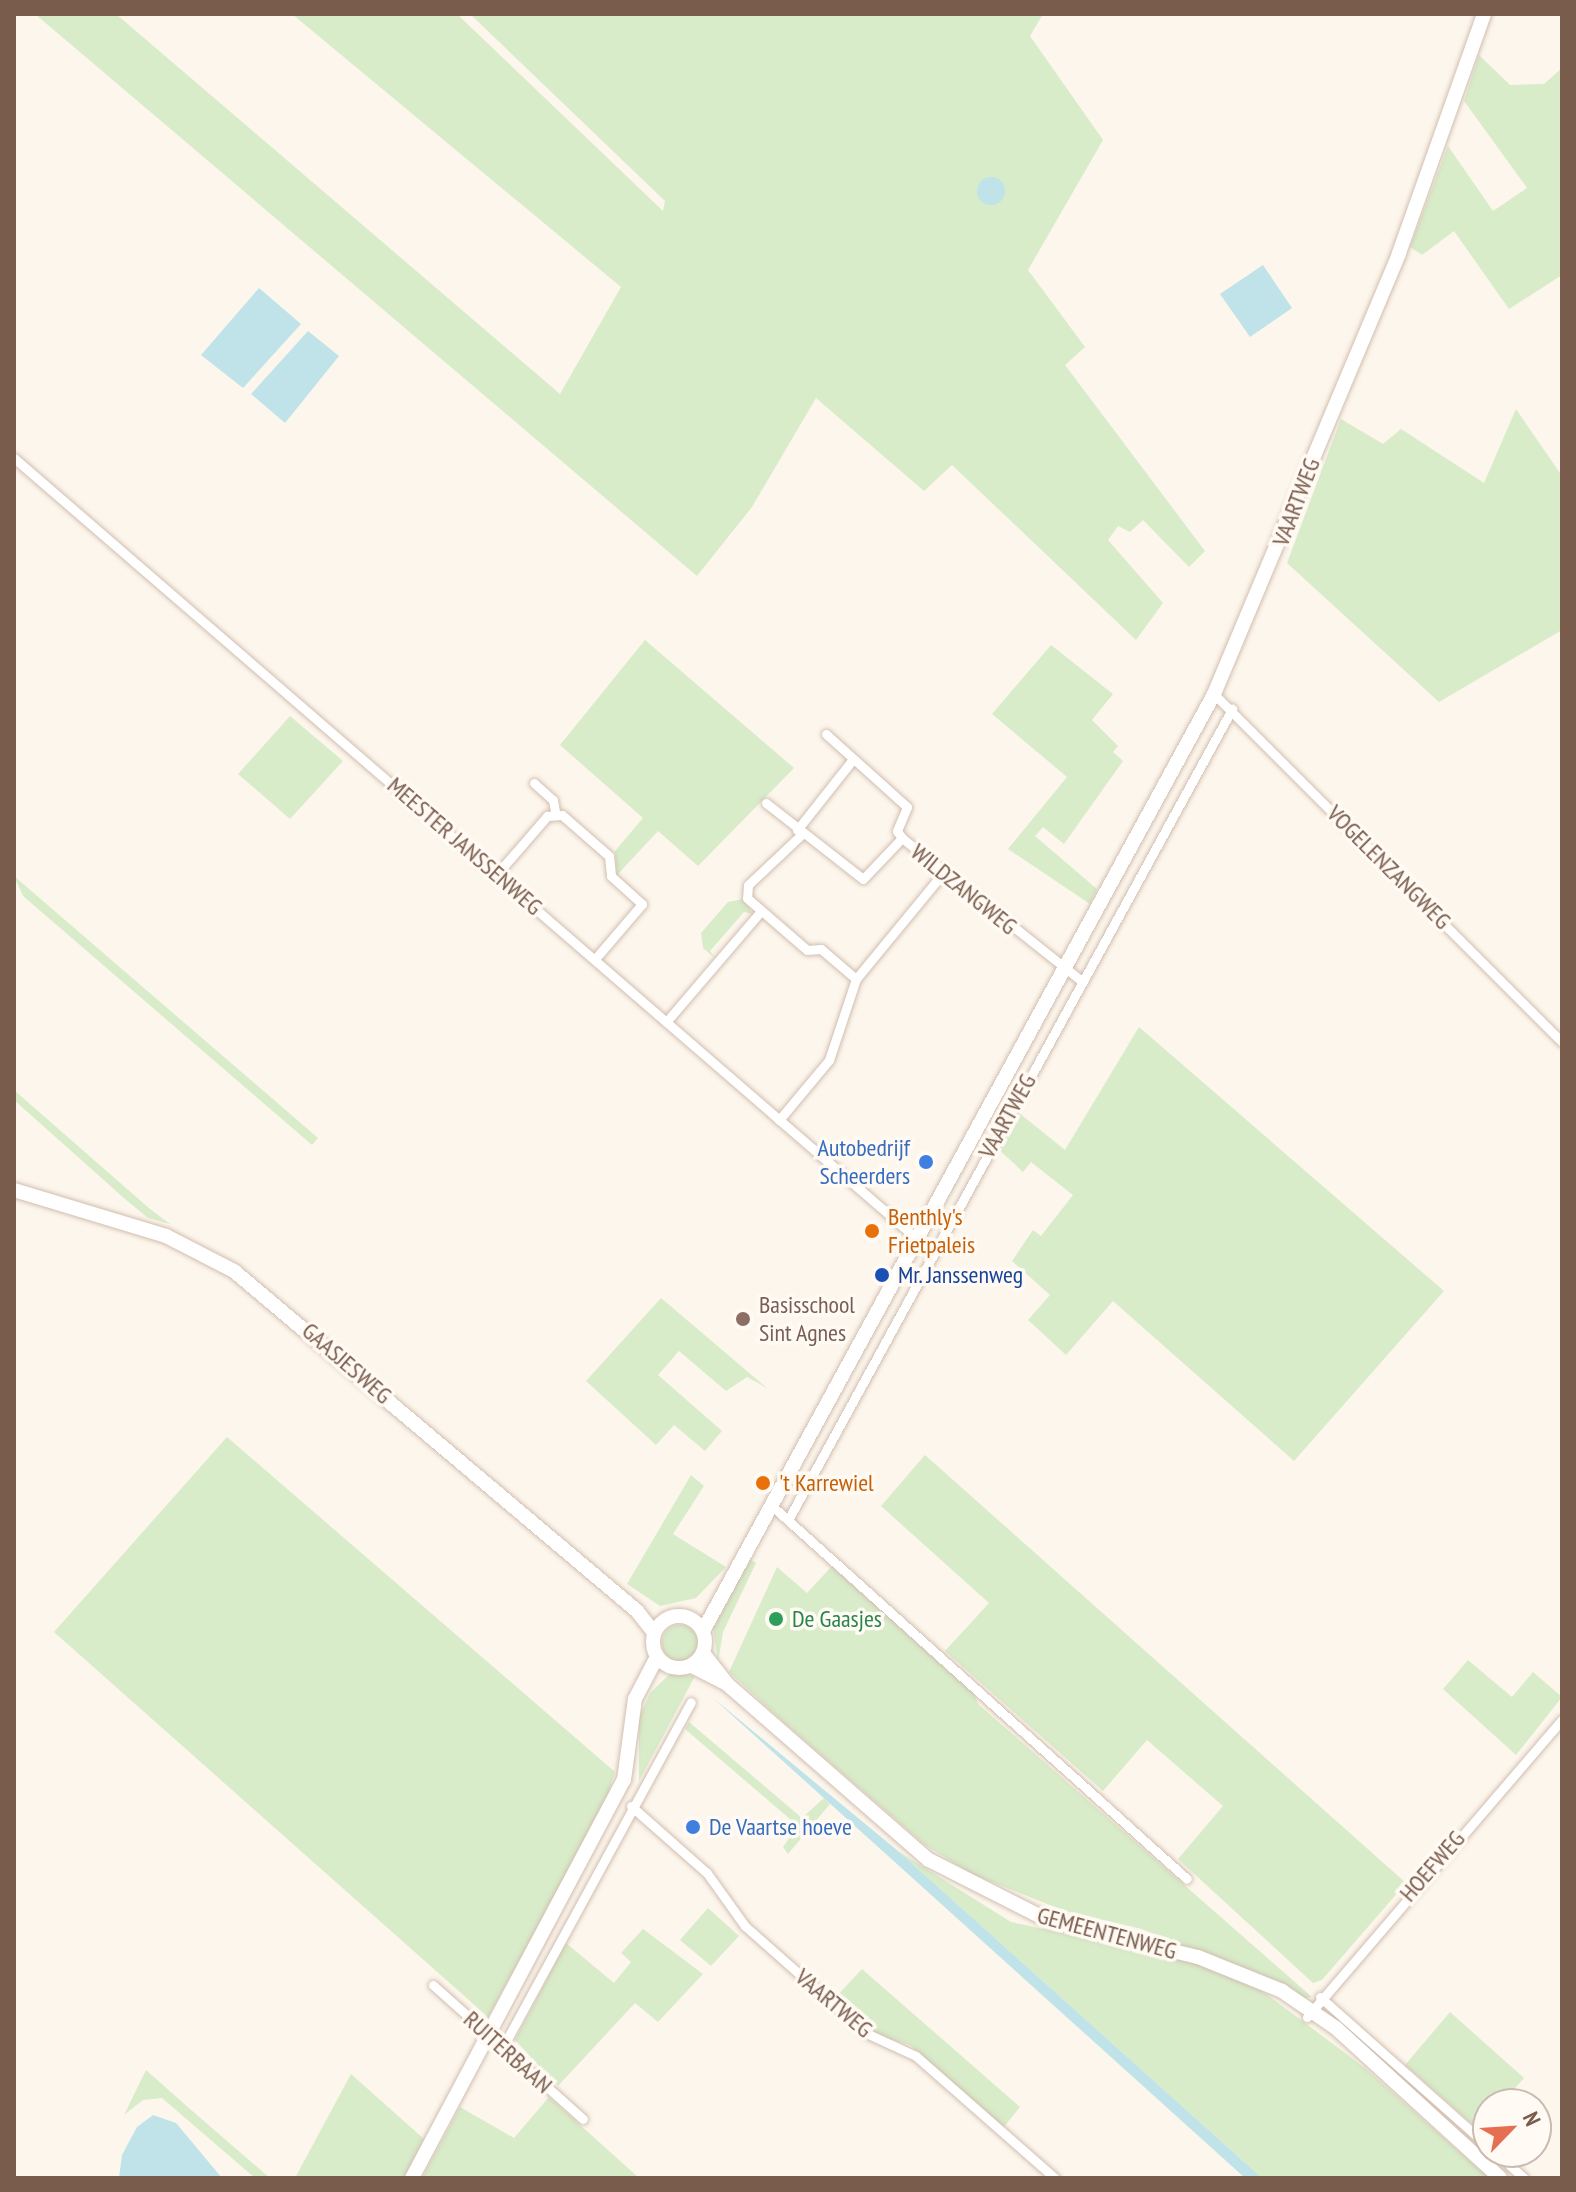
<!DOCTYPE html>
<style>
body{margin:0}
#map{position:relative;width:1576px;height:2192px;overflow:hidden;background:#fdf6ec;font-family:"PT Sans Narrow",sans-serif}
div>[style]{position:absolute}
.green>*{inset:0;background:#d8ecc9}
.round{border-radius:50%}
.water>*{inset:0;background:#bfe3e8}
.roads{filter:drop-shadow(0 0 2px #d1beb0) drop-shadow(0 0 2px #d1beb0)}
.street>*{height:9px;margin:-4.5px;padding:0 4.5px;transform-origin:4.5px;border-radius:4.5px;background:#fff}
.secondary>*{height:14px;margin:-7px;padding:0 7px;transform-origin:7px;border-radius:7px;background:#fff}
.secondary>.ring{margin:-7px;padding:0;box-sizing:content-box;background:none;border:14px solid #fff;border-radius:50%}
.dots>*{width:22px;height:22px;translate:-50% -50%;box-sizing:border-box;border:4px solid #fffaf3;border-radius:50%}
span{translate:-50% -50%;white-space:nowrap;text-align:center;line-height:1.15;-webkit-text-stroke:7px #fffaf3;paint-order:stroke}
.street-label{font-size:24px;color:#7a5c4d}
.shop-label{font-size:24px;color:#366cbe}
.right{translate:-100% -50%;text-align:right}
.left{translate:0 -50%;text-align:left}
.food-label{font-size:24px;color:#c56008}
.transit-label{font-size:24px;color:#164399}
.education-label{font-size:24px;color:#785e54}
.leisure-label{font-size:24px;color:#27864d}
.frame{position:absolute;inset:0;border:16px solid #7a5c4d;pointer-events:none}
.north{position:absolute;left:1472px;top:2088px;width:80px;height:80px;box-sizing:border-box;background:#fffaf3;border:2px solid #cabbb1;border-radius:50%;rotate:65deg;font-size:22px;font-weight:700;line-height:32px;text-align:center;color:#7a5c4d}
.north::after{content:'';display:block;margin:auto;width:28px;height:36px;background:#e76f51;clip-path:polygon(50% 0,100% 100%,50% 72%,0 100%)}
</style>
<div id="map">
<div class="green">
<i style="clip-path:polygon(35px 14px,116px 14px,560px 394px,621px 287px,292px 14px,457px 14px,663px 211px,665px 201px,470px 14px,1043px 14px,1030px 36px,1103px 140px,1028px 270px,1085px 347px,1065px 365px,1205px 551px,1189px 567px,1143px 520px,1130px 532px,1118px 526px,1108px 540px,1163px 603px,1136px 640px,952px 465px,924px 491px,816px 398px,752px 507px,697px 576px)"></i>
<i style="clip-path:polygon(1479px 55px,1510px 85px,1544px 84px,1562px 68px,1562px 275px,1509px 309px,1454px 231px,1422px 255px,1410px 247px,1448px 146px,1493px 211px,1527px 188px,1464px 101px)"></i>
<i style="clip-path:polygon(1516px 409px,1562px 476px,1562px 630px,1439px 702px,1287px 563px,1341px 419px,1383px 444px,1401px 429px,1484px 483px)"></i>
<i style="clip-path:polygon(645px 640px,794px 768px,698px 866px,658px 831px,617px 875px,615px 851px,643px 818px,560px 745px)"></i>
<i style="clip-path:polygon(1051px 645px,1113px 694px,1092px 720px,1118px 746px,1113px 752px,1123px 761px,1064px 844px,1043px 827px,1035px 836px,1097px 889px,1090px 904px,1008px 849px,1067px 777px,992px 714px)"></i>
<i style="clip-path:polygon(290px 716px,343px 761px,290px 819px,238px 774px)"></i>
<i style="clip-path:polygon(14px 876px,318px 1138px,312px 1145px,23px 896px)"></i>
<i style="clip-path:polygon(743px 899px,753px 914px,744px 912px,710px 951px,716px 959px,703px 948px,701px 933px,728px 902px)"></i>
<i style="clip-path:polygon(1139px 1027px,1444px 1291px,1294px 1461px,1113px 1301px,1066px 1355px,1028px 1320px,1050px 1295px,1012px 1261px,1033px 1230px,1041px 1236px,1073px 1195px,1031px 1162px,1023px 1172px,994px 1145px,1013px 1108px,1065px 1150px)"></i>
<i style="clip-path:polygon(14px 1090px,150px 1209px,170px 1224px,148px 1218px,125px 1199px,14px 1100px)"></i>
<i style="clip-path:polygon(661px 1298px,767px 1388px,747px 1377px,726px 1391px,679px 1351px,658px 1375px,722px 1431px,705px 1451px,674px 1425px,656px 1445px,586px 1381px)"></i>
<i style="clip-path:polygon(227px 1437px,615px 1772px,605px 1803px,488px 2017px,54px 1632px)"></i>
<i style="clip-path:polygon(925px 1455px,1406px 1883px,1322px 1980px,1313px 1983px,1178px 1859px,1223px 1806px,1147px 1740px,1103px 1791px,945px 1651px,989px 1603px,881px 1506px)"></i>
<i style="clip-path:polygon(691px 1475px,704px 1486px,673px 1534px,726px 1567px,696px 1598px,660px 1606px,627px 1584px)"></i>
<i style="clip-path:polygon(750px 1559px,756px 1563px,723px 1632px,718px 1662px,713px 1626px)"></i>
<i style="clip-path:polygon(832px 1566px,973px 1691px,978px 1704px,1312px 1997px,1303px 1999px,1142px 1929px,1065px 1911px,972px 1874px,925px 1845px,788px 1726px,729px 1672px,777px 1567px,807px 1593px)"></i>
<i class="round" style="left:662px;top:1625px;width:36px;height:36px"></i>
<i style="clip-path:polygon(1468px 1660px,1512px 1697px,1533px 1672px,1562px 1697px,1516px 1755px,1443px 1689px)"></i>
<i style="clip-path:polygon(671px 1673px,695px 1676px,639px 1781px,639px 1718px,650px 1693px)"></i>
<i style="clip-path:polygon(689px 1722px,802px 1818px,824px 1798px,830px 1804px,788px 1854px,783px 1847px,798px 1826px,685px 1729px)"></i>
<i style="clip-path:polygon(898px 1851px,1011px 1922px,1200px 1963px,1265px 1993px,1365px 2068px,1489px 2178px,1262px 2178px)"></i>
<i style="clip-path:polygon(708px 1908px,739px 1936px,711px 1966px,680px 1940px)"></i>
<i style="clip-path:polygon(643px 1929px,703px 1974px,658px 2022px,635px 2003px,558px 2086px,515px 2040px,566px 1943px,614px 1983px,631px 1962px,621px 1953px)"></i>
<i style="clip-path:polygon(862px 1969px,1020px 2107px,1003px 2128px,910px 2045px,876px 2035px,835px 1998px)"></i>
<i style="clip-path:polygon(1450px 2012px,1524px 2078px,1501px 2104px,1488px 2104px,1488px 2119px,1479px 2130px,1405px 2065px)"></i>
<i style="clip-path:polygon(146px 2070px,190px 2109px,270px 2178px,255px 2178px,162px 2098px,143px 2100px,124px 2115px)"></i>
<i style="clip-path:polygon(351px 2074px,424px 2139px,404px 2178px,295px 2178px)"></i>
<i style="clip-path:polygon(549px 2097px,639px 2178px,422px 2178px,460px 2107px,514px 2138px)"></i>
</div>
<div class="water">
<i class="round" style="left:977px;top:177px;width:28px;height:28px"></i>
<i style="clip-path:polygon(1263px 265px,1292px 308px,1250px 337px,1220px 294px)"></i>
<i style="clip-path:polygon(259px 288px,301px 324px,243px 388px,201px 355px)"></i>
<i style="clip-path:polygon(308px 331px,339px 356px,285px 423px,251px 394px)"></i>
<i style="clip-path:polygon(713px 1698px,898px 1851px,1262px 2178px,1245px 2178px)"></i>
<i style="clip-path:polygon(153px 2115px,176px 2123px,222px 2178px,119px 2178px,122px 2155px,137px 2127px)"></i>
</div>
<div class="roads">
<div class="street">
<i style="left:14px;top:458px;width:1212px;rotate:40.85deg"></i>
<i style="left:1214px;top:694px;width:492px;rotate:45deg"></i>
<i style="left:826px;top:734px;width:109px;rotate:42deg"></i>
<i style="left:907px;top:807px;width:26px;rotate:113deg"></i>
<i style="left:897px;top:831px;width:9px;rotate:54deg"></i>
<i style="left:902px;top:838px;width:230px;rotate:38.5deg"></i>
<i style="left:534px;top:783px;width:25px;rotate:42deg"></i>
<i style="left:553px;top:800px;width:11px;rotate:80deg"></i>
<i style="left:766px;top:803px;width:123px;rotate:38.1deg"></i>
<i style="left:863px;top:879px;width:57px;rotate:-46.4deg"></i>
<i style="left:797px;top:830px;width:90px;rotate:-51.7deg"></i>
<i style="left:802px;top:834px;width:74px;rotate:136.6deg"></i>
<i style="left:748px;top:885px;width:13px;rotate:94deg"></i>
<i style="left:747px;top:898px;width:79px;rotate:40.9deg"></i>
<i style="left:807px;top:950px;width:14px;rotate:-4deg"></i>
<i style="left:821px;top:949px;width:46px;rotate:40.6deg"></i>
<i style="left:497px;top:874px;width:77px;rotate:-49.2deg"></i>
<i style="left:547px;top:816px;width:15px;rotate:-4deg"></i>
<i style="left:562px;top:815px;width:62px;rotate:41.1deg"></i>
<i style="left:609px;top:856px;width:20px;rotate:84deg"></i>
<i style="left:611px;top:876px;width:42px;rotate:42.1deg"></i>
<i style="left:642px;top:904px;width:72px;rotate:130.5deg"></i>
<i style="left:667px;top:1021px;width:145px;rotate:-49.5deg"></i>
<i style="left:779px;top:1120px;width:78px;rotate:-50.2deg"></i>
<i style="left:829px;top:1060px;width:85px;rotate:-71.6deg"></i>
<i style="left:856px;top:979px;width:139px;rotate:-50.6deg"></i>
<i style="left:771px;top:1505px;width:559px;rotate:41.96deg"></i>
<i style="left:788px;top:1520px;width:925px;rotate:-61.3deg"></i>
<i style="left:631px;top:1806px;width:101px;rotate:41.4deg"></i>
<i style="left:707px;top:1873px;width:65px;rotate:54.4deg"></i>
<i style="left:745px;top:1926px;width:162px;rotate:41.5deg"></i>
<i style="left:866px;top:2033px;width:55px;rotate:24.7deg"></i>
<i style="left:916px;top:2056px;width:185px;rotate:41.3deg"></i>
<i style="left:433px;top:1985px;width:201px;rotate:41.8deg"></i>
<i style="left:1320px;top:1997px;width:225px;rotate:41.6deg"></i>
<i style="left:1307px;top:2017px;width:392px;rotate:-49.4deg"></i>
<i style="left:505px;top:2043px;width:388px;rotate:-61.4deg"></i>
<i style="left:1495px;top:2152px;width:39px;rotate:42deg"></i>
</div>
<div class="secondary">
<i style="left:14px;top:1190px;width:159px;rotate:16.8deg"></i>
<i style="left:166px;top:1236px;width:76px;rotate:27.2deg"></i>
<i style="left:234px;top:1271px;width:527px;rotate:40.15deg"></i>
<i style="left:637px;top:1611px;width:28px;rotate:52deg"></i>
<i class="ring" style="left:653px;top:1616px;width:38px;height:38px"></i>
<i style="left:703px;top:1631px;width:1067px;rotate:-61.39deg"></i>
<i style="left:1214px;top:694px;width:478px;rotate:-67.2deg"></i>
<i style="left:1399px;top:253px;width:254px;rotate:-70.4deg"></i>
<i style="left:703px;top:1653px;width:39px;rotate:52deg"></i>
<i style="left:727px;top:1684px;width:268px;rotate:41.1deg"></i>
<i style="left:929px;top:1860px;width:135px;rotate:26.9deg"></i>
<i style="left:1049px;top:1921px;width:153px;rotate:13.6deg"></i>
<i style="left:1198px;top:1957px;width:91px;rotate:22deg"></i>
<i style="left:1282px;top:1991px;width:65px;rotate:34.4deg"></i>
<i style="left:1336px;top:2028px;width:222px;rotate:42.4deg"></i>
<i style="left:692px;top:1666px;width:39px;rotate:27deg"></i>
<i style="left:412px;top:2178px;width:451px;rotate:-62deg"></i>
<i style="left:624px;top:1780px;width:82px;rotate:-82.3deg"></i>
<i style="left:635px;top:1699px;width:47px;rotate:-62.4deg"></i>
</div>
</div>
<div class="dots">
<i style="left:926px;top:1162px;background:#3f7fe0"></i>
<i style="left:872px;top:1231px;background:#e8710a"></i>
<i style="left:882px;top:1275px;background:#1a4fb4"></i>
<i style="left:743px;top:1319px;background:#8d6e63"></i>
<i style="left:763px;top:1483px;background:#e8710a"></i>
<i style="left:776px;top:1619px;background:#2e9e5b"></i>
<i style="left:693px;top:1827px;background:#3f7fe0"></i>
</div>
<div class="street-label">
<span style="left:1296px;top:502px;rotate:-69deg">VAARTWEG</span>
<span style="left:465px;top:846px;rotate:41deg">MEESTER JANSSENWEG</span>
<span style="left:1389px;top:867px;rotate:45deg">VOGELENZANGWEG</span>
<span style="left:964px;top:889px;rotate:39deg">WILDZANGWEG</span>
<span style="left:1007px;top:1116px;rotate:-61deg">VAARTWEG</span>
<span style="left:347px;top:1363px;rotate:41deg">GAASJESWEG</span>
<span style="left:1432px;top:1866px;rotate:-49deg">HOEFWEG</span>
<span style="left:1107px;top:1933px;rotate:15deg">GEMEENTENWEG</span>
<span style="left:834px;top:2003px;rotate:40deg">VAARTWEG</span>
<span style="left:508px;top:2052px;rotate:42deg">RUITERBAAN</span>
</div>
<div class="shop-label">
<span class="right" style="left:910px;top:1162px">Autobedrijf<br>Scheerders</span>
<span class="left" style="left:709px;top:1827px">De Vaartse hoeve</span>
</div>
<div class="food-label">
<span class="left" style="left:888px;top:1231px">Benthly's<br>Frietpaleis</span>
<span class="left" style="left:779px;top:1483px">'t Karrewiel</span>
</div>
<div class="transit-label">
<span class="left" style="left:898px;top:1275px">Mr. Janssenweg</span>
</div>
<div class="education-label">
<span class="left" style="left:759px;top:1319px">Basisschool<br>Sint Agnes</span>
</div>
<div class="leisure-label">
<span class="left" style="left:792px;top:1619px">De Gaasjes</span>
</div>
<div class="frame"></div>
<div class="north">N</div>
</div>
